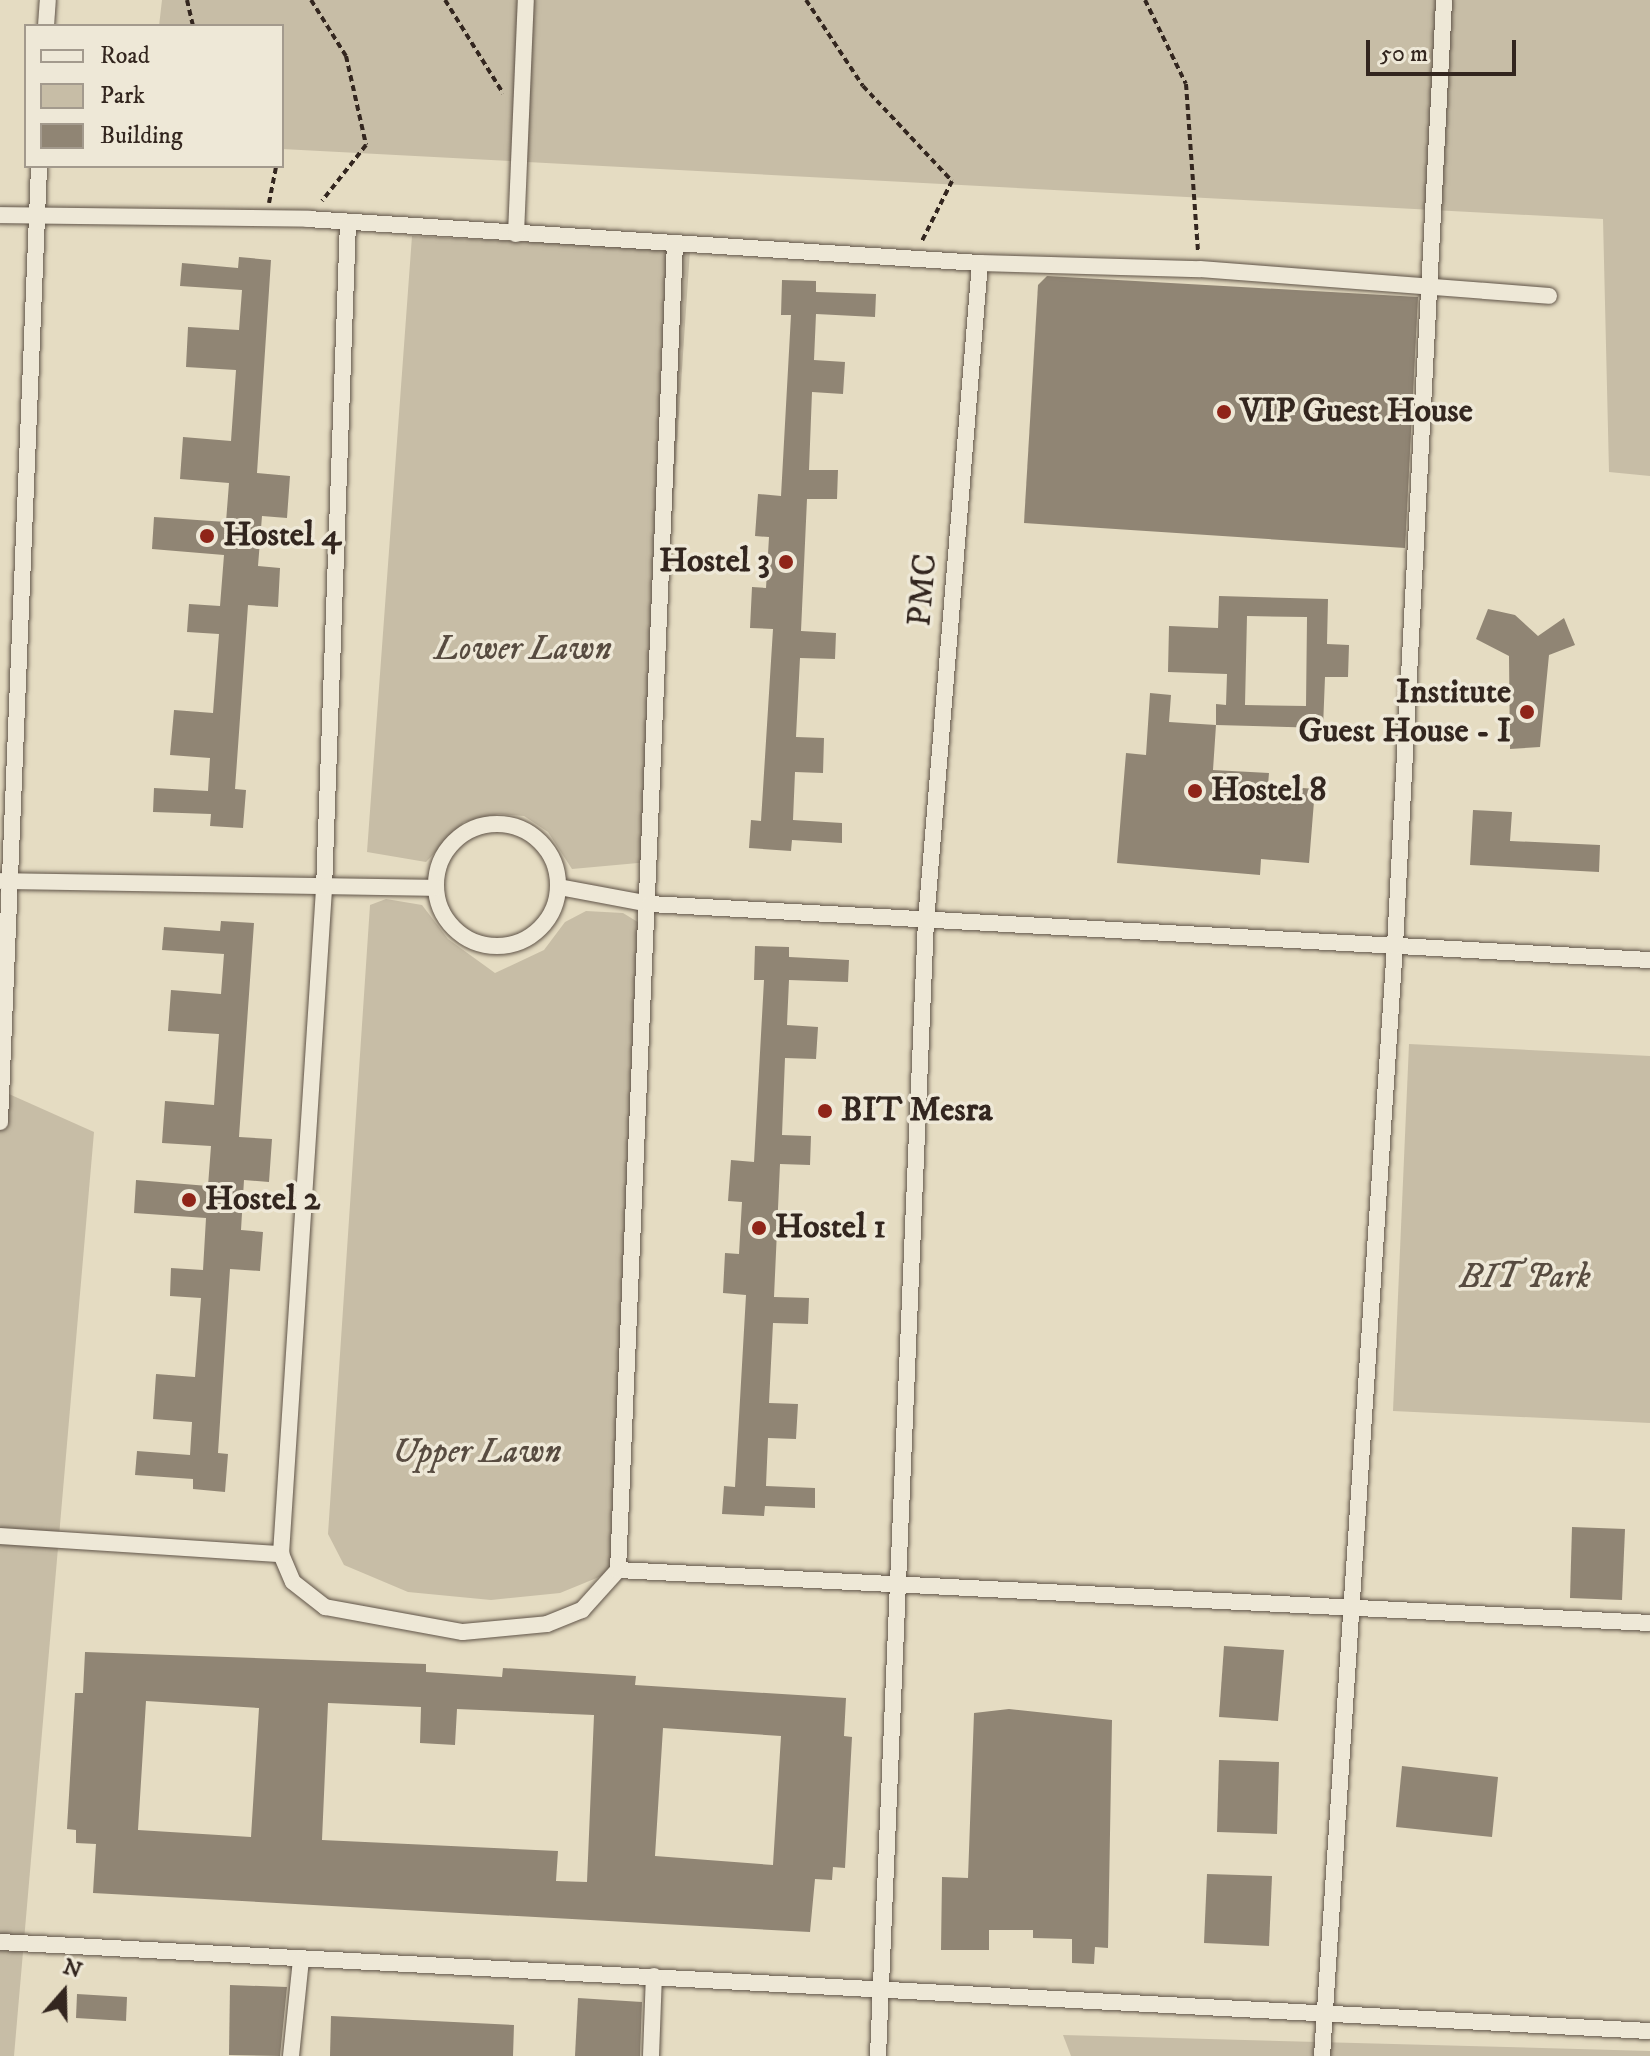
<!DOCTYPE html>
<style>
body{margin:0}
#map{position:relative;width:1650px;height:2056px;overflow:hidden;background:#e5dcc2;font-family:"IM FELL DW Pica",serif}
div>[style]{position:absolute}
.green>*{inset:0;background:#c7bda6}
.building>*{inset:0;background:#908574}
.path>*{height:4px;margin-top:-2px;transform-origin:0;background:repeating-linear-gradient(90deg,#33261f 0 6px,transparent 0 10px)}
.roads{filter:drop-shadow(0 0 2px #605448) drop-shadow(0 0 2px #605448)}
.minor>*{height:16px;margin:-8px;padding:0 8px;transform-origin:8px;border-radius:8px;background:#eee8d7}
.minor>.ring{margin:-8px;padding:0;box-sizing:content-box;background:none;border:16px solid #eee8d7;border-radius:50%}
.dots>*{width:22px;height:22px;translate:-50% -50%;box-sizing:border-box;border:4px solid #eee8d7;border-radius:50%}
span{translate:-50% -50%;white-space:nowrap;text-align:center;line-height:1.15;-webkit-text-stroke:7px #eee8d7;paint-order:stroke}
.poi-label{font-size:34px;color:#33261f;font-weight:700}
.left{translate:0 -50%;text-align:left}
.right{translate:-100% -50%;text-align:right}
.street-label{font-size:34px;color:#33261f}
.park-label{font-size:34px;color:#584c41;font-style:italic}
.legend{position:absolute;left:24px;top:24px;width:260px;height:144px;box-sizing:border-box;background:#eee8d7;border:2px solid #a39a8d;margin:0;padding:10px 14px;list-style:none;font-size:24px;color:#33261f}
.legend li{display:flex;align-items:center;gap:16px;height:40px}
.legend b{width:40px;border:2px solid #a39a8d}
.north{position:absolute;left:24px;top:1952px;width:80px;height:80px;-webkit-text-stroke:6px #eee8d7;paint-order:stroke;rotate:20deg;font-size:22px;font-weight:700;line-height:32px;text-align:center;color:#33261f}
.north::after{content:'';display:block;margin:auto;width:28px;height:36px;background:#33261f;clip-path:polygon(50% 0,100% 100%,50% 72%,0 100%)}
.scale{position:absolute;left:1366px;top:40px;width:150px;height:36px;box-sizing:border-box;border:4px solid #33261f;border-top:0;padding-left:10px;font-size:24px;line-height:28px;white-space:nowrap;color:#33261f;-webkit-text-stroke:6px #eee8d7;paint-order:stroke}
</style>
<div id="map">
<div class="green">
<i style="clip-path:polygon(162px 0,1650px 0,1650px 476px,1609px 472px,1603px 219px,282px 149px,282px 26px,159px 26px)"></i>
<i style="clip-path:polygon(412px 236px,690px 250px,649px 862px,572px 869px,548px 832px,524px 816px,499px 814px,464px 822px,426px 862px,367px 852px)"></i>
<i style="clip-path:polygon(386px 899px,422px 905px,448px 939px,495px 973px,544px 950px,565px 922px,586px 911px,623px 913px,641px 924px,616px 1560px,604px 1575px,560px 1593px,491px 1600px,408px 1592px,344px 1565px,328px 1534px,370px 905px)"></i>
<i style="clip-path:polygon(1409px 1044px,1650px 1056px,1650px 1423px,1393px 1411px)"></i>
<i style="clip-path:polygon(0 1090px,94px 1132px,14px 2056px,0 2056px)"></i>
<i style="clip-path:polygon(1063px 2035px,1650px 2051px,1650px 2056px,1071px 2056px)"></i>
</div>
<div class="building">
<i style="clip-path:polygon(239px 257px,271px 260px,257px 473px,290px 476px,287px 518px,262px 516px,258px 566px,280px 568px,278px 607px,248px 605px,235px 789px,246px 790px,243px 828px,210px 826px,211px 814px,153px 812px,154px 788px,208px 791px,210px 758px,170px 755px,174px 710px,213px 713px,219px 634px,187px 632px,189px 604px,220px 606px,224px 555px,152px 549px,154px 517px,226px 522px,229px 483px,180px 479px,183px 437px,231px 441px,236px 370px,186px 367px,188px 327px,239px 330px,242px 290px,180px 286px,182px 263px,238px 268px)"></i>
<i style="clip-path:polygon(1047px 276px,1418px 297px,1405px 548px,1024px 523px,1038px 285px)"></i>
<i style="clip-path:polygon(782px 280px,816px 281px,816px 292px,876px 294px,875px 317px,816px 314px,814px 360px,845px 362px,843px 394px,812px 392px,809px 470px,838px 470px,837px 499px,807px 499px,801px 631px,836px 633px,835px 659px,800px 658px,796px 737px,824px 738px,823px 773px,795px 772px,793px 820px,842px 823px,842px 843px,792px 840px,791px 851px,749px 848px,751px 820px,761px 821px,773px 629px,750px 628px,752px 587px,766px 588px,769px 537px,755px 536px,758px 494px,781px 496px,791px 315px,781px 315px)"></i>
<i style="clip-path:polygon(evenodd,1219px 596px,1328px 599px,1327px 644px,1349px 645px,1348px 677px,1325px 677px,1323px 728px,1216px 725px,1216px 704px,1226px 705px,1227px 674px,1168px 672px,1169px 626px,1218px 628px,1219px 596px,1247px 616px,1307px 617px,1306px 706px,1245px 705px,1247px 616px)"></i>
<i style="clip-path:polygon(1488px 609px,1515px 615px,1538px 636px,1564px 618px,1575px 645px,1549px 655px,1540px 747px,1510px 749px,1509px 656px,1476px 639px)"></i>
<i style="clip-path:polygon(1150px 693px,1171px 695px,1169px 722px,1216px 725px,1213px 770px,1269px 773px,1268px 785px,1315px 789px,1309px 863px,1261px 859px,1260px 875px,1117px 863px,1126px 753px,1146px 755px)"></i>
<i style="clip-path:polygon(1473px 810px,1512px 812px,1510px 841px,1600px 845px,1599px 872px,1470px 865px)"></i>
<i style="clip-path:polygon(221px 921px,254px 923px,239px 1137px,272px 1139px,269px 1182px,244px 1180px,241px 1230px,263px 1232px,260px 1271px,230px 1269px,218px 1453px,228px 1454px,225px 1492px,193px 1489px,193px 1479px,135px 1475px,137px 1451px,190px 1455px,192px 1422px,153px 1419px,156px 1374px,195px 1377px,201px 1298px,170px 1296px,171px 1268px,203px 1270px,206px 1218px,134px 1213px,136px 1180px,208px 1186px,211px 1146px,162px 1143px,165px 1101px,214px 1105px,219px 1034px,168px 1031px,171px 990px,221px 994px,224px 954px,162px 950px,164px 927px,220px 931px)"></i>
<i style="clip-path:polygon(755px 946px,789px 947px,789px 957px,849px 960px,848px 982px,789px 980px,787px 1025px,818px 1027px,816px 1059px,785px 1058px,782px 1135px,811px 1136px,810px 1165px,780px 1164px,774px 1297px,809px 1298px,808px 1324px,773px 1323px,769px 1403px,798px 1404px,796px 1439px,768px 1438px,766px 1486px,815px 1488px,815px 1508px,765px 1506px,764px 1516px,722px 1514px,724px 1486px,735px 1487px,746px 1295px,723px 1293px,725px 1253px,739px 1254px,742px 1202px,728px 1201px,731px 1160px,754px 1162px,764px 980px,754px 980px)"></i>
<i style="clip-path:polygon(1572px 1527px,1625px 1529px,1622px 1600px,1570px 1598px)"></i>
<i style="clip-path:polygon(1224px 1646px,1284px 1650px,1278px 1721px,1219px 1717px)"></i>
<i style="clip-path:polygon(evenodd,85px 1652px,426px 1664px,426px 1672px,502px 1677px,503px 1668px,636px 1676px,635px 1685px,846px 1698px,844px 1736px,852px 1737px,845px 1868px,833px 1867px,832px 1880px,815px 1879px,810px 1932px,93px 1893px,96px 1844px,76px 1843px,76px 1830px,67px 1829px,75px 1693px,83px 1693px,85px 1652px,146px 1701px,259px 1708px,251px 1837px,138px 1830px,146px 1701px,85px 1652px,328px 1703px,421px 1707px,420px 1743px,455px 1745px,457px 1709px,594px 1715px,587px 1882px,556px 1881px,558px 1851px,322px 1840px,328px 1703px,85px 1652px,663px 1728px,781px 1736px,773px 1865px,655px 1856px,663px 1728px)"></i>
<i style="clip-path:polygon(1009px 1709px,1112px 1720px,1108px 1948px,1095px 1947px,1094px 1964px,1072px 1963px,1072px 1939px,1033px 1938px,1033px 1930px,989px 1930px,989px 1950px,941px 1950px,942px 1877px,968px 1878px,974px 1713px)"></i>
<i style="clip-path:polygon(1219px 1760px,1279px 1762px,1277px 1834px,1217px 1832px)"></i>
<i style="clip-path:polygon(1402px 1766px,1498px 1777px,1492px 1837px,1396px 1827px)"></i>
<i style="clip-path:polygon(1207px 1874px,1272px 1876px,1269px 1946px,1204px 1943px)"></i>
<i style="clip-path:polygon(230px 1985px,287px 1987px,280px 2056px,229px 2055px)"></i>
<i style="clip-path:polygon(77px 1994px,127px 1997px,126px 2021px,76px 2018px)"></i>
<i style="clip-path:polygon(578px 1998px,642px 2002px,640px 2056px,575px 2056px)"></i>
<i style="clip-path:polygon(331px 2016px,514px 2025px,513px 2056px,330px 2056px)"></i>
</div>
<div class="path">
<i style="left:187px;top:0;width:27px;rotate:77deg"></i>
<i style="left:311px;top:0;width:66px;rotate:58deg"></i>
<i style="left:346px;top:56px;width:91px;rotate:77.3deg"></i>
<i style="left:366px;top:145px;width:71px;rotate:128.2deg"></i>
<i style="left:445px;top:0;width:110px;rotate:58.1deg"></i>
<i style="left:806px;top:0;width:103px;rotate:56.5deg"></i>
<i style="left:863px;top:86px;width:130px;rotate:46.9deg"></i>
<i style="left:952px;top:181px;width:69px;rotate:116.6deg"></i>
<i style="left:1145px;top:0;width:93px;rotate:64deg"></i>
<i style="left:1186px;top:84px;width:167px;rotate:85.9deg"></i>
<i style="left:269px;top:203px;width:38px;rotate:-79deg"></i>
</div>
<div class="roads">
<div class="minor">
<i style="left:46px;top:26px;width:26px;rotate:-86deg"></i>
<i style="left:0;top:215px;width:308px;rotate:0.7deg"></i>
<i style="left:308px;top:219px;width:673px;rotate:3.75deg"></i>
<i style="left:980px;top:263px;width:220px;rotate:1.6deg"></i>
<i style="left:1200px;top:269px;width:350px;rotate:4.4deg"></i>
<i style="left:348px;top:222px;width:667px;rotate:92.06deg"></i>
<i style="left:324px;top:889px;width:666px;rotate:93.7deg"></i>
<i style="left:281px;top:1554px;width:30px;rotate:67deg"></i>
<i style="left:293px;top:1582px;width:41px;rotate:38deg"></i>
<i style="left:325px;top:1607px;width:140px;rotate:10.3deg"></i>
<i style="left:463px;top:1632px;width:84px;rotate:-5.4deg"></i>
<i style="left:547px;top:1624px;width:38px;rotate:-22deg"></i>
<i style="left:582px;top:1610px;width:54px;rotate:-48deg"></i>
<i style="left:618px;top:1570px;width:1327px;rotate:-87.54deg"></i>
<i style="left:516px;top:234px;width:234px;rotate:-87.6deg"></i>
<i class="ring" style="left:436px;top:824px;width:106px;height:106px"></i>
<i style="left:0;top:881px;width:435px;rotate:0.9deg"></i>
<i style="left:559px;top:887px;width:93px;rotate:10.6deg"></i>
<i style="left:650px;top:904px;width:1002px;rotate:3.21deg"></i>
<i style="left:0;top:1122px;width:957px;rotate:-87.66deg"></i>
<i style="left:0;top:1536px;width:282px;rotate:3.7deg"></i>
<i style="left:618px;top:1570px;width:1033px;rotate:2.94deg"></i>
<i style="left:0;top:1942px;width:1652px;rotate:3.09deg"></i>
<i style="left:291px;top:2056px;width:98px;rotate:-84.1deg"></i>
<i style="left:651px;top:2056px;width:80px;rotate:-87.9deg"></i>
<i style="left:878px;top:2056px;width:1136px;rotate:-87.58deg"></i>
<i style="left:926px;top:921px;width:660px;rotate:-85.31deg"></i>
<i style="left:1322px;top:2056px;width:1112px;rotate:-86.24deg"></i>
<i style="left:1395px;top:946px;width:947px;rotate:-87.03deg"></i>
</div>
</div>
<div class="dots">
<i style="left:1224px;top:412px;background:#8f2418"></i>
<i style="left:207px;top:536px;background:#8f2418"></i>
<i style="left:786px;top:562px;background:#8f2418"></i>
<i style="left:1527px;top:712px;background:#8f2418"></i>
<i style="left:1195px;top:791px;background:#8f2418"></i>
<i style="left:825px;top:1111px;background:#8f2418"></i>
<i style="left:189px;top:1200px;background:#8f2418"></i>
<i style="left:759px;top:1228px;background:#8f2418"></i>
</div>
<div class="poi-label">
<span class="left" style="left:1240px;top:412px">VIP Guest House</span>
<span class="left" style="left:223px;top:536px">Hostel 4</span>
<span class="right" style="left:770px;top:562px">Hostel 3</span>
<span class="right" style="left:1511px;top:712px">Institute<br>Guest House - I</span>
<span class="left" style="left:1211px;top:791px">Hostel 8</span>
<span class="left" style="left:841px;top:1111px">BIT Mesra</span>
<span class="left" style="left:205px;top:1200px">Hostel 2</span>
<span class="left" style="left:775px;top:1228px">Hostel 1</span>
</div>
<div class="street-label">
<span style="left:923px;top:590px;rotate:-85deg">PMC</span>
</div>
<div class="park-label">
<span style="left:523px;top:650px">Lower Lawn</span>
<span style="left:1525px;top:1278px">BIT Park</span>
<span style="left:477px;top:1453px">Upper Lawn</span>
</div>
<ul class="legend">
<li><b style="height:10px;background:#eee8d7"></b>Road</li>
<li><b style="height:22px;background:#c7bda6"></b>Park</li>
<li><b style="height:22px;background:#908574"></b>Building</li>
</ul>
<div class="north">N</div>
<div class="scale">50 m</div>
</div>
